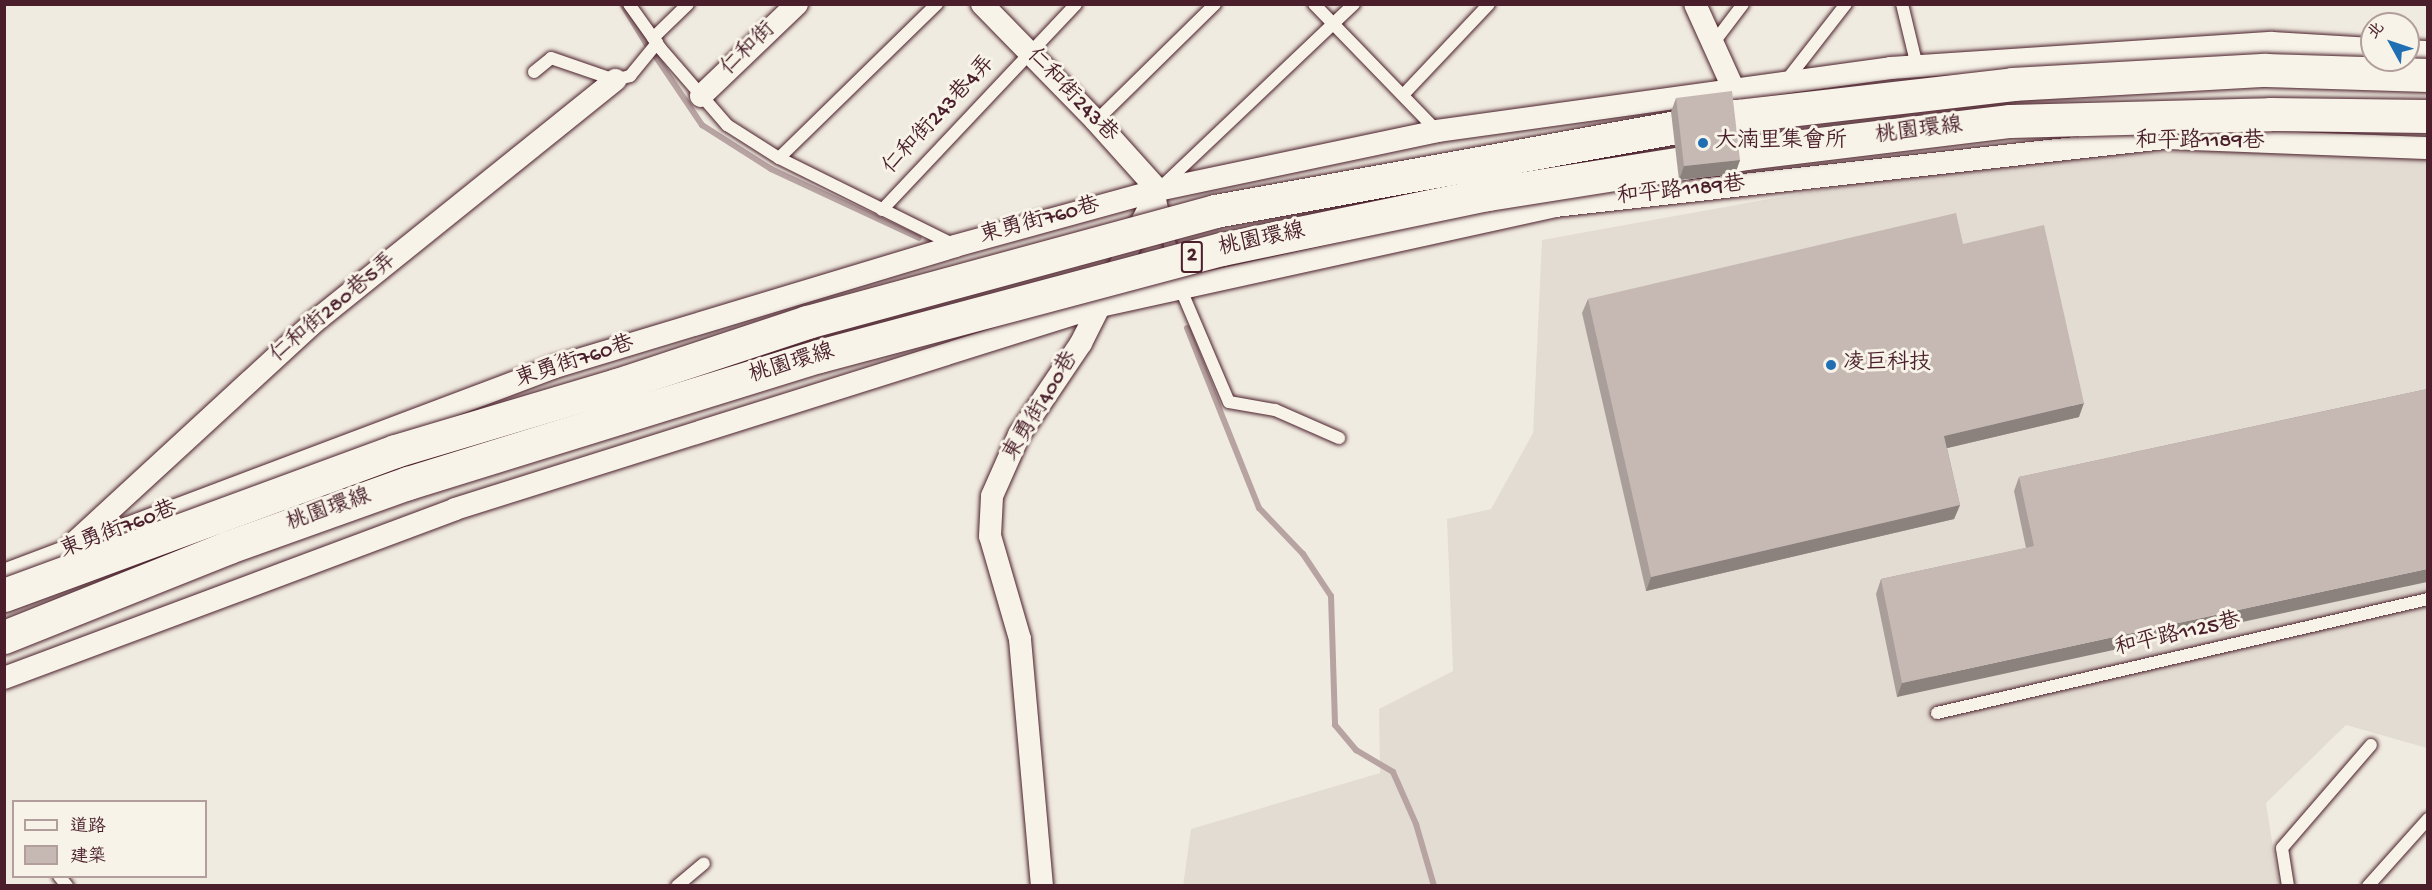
<!DOCTYPE html>
<meta charset="utf-8">
<style>
body{margin:0}
#map{position:relative;width:2432px;height:890px;overflow:hidden;background:#f0ebe0;font-family:"Gochi Hand","LXGW WenKai TC",sans-serif}
div>[style]{position:absolute}
.built>*{inset:0;background:#e3dcd2}
.stream>*{height:6px;margin:-3px;padding:0 3px;transform-origin:3px;border-radius:3px;background:#b7a4a2}
.roads{filter:drop-shadow(0 0 2px #4a1f2b) drop-shadow(0 0 2px #4a1f2b)}
.lane>*{height:12px;margin:-6px;padding:0 6px;transform-origin:6px;border-radius:6px;background:#f7f3e8}
.street>*{height:22px;margin:-11px;padding:0 11px;transform-origin:11px;border-radius:11px;background:#f7f3e8}
.bridges{filter:drop-shadow(0 0 2px #4a1f2b) drop-shadow(0 0 2px #4a1f2b)}
.highway-bridge>*{height:33px;margin:-16.5px;padding:0 16.5px;transform-origin:16.5px;border-radius:16.5px;background:#f7f3e8}
.wall>*{inset:0;background:#aa9e9a}
.shaded-wall>*{inset:0;background:#8b817d}
.building>*{inset:0;background:#c6b8b3}
.dots>*{width:16px;height:16px;translate:-50% -50%;box-sizing:border-box;border:3px solid #f7f3e8;border-radius:50%}
span{translate:-50% -50%;white-space:nowrap;text-align:center;line-height:1.15;-webkit-text-stroke:6px #f7f3e8;paint-order:stroke}
.shield-label span{padding:2px 4px;background:#f7f3e8;border:2px solid;border-radius:4px;-webkit-text-stroke-width:0}
.shield-label{font-size:21px;color:#4a1f2b;font-weight:700}
.street-label{font-size:22px;color:#4a1f2b}
.poi-label{font-size:22px;color:#4a1f2b}
.left{translate:0 -50%;text-align:left}
.frame{position:absolute;inset:0;border:6px solid #4a1f2b;pointer-events:none}
.legend{position:absolute;left:12px;top:800px;width:195px;height:78px;box-sizing:border-box;background:#f7f3e8;border:2px solid #b29e9c;margin:0;padding:8px 10px;list-style:none;font-size:18px;color:#4a1f2b}
.legend li{display:flex;align-items:center;gap:12px;height:30px}
.legend b{width:30px;border:2px solid #b29e9c}
.north{position:absolute;left:2360px;top:12px;width:60px;height:60px;box-sizing:border-box;background:#f7f3e8;border:2px solid #b29e9c;border-radius:50%;rotate:310deg;font-size:16px;font-weight:700;line-height:24px;text-align:center;color:#4a1f2b}
.north::after{content:'';display:block;margin:auto;width:21px;height:27px;background:#1f6fb2;clip-path:polygon(50% 0,100% 100%,50% 72%,0 100%)}
</style>
<div id="map">
<div class="built">
<i style="clip-path:polygon(2427px 149px,2427px 748px,2346px 725px,2266px 803px,2279px 885px,1183px 886px,1191px 829px,1380px 773px,1379px 709px,1453px 671px,1447px 519px,1491px 509px,1533px 433px,1542px 240px,1991px 159px,2226px 150px)"></i>
</div>
<div class="stream">
<i style="left:622px;top:4px;width:48px;rotate:58.6deg"></i>
<i style="left:654px;top:54px;width:86px;rotate:55.9deg"></i>
<i style="left:702px;top:125px;width:82px;rotate:32.5deg"></i>
<i style="left:771px;top:169px;width:163px;rotate:25deg"></i>
<i style="left:1187px;top:328px;width:194px;rotate:68.2deg"></i>
<i style="left:1259px;top:508px;width:64px;rotate:46.3deg"></i>
<i style="left:1303px;top:554px;width:50px;rotate:56.3deg"></i>
<i style="left:1331px;top:596px;width:129px;rotate:88.2deg"></i>
<i style="left:1335px;top:725px;width:33px;rotate:50deg"></i>
<i style="left:1356px;top:750px;width:43px;rotate:30.7deg"></i>
<i style="left:1393px;top:772px;width:57px;rotate:66.1deg"></i>
<i style="left:1416px;top:824px;width:65px;rotate:73.8deg"></i>
</div>
<div class="roads">
<div class="lane">
<i style="left:629px;top:4px;width:55px;rotate:54.6deg"></i>
<i style="left:661px;top:49px;width:101px;rotate:49deg"></i>
<i style="left:727px;top:125px;width:62px;rotate:32.4deg"></i>
<i style="left:779px;top:158px;width:195px;rotate:26.4deg"></i>
<i style="left:1314px;top:4px;width:177px;rotate:45.9deg"></i>
<i style="left:1902px;top:4px;width:64px;rotate:76.4deg"></i>
<i style="left:653px;top:38px;width:49px;rotate:-44.2deg"></i>
<i style="left:1712px;top:45px;width:51px;rotate:-52.9deg"></i>
<i style="left:534px;top:72px;width:22px;rotate:-39deg"></i>
<i style="left:551px;top:58px;width:68px;rotate:19deg"></i>
<i style="left:615px;top:80px;width:16px;rotate:-15deg"></i>
<i style="left:630px;top:76px;width:43px;rotate:-50.7deg"></i>
<i style="left:1786px;top:81px;width:98px;rotate:-52.1deg"></i>
<i style="left:1403px;top:95px;width:125px;rotate:-46.6deg"></i>
<i style="left:1096px;top:121px;width:167px;rotate:-44.5deg"></i>
<i style="left:779px;top:158px;width:221px;rotate:-44.3deg"></i>
<i style="left:882px;top:210px;width:283px;rotate:-46.7deg"></i>
<i style="left:1173px;top:259px;width:71px;rotate:-102.3deg"></i>
<i style="left:1158px;top:190px;width:270px;rotate:-43.5deg"></i>
<i style="left:1179px;top:285px;width:127px;rotate:66.9deg"></i>
<i style="left:1229px;top:402px;width:47px;rotate:9.9deg"></i>
<i style="left:1275px;top:410px;width:70px;rotate:23.6deg"></i>
<i style="left:1937px;top:713px;width:504px;rotate:-13.07deg"></i>
<i style="left:59px;top:876px;width:13px;rotate:51deg"></i>
<i style="left:677px;top:886px;width:35px;rotate:-40deg"></i>
<i style="left:2288px;top:886px;width:38px;rotate:-99deg"></i>
<i style="left:2282px;top:848px;width:136px;rotate:-49.2deg"></i>
<i style="left:2368px;top:886px;width:90px;rotate:-48.2deg"></i>
</div>
<div class="street">
<i style="left:982px;top:4px;width:163px;rotate:45.7deg"></i>
<i style="left:1096px;top:121px;width:93px;rotate:48.1deg"></i>
<i style="left:1695px;top:4px;width:94px;rotate:65.6deg"></i>
<i style="left:2408px;top:51px;width:20px;rotate:3deg"></i>
<i style="left:701px;top:96px;width:133px;rotate:-43.8deg"></i>
<i style="left:74px;top:543px;width:325px;rotate:-42.6deg"></i>
<i style="left:313px;top:323px;width:388px;rotate:-38.8deg"></i>
<i style="left:4px;top:575px;width:589px;rotate:-20.68deg"></i>
<i style="left:555px;top:367px;width:418px;rotate:-16.8deg"></i>
<i style="left:955px;top:246px;width:211px;rotate:-15.4deg"></i>
<i style="left:1158px;top:190px;width:285px;rotate:-11.9deg"></i>
<i style="left:1437px;top:131px;width:458px;rotate:-7.9deg"></i>
<i style="left:1891px;top:68px;width:382px;rotate:-3.8deg"></i>
<i style="left:2272px;top:43px;width:100px;rotate:3.4deg"></i>
<i style="left:4px;top:678px;width:482px;rotate:-20.5deg"></i>
<i style="left:455px;top:509px;width:672px;rotate:-17.49deg"></i>
<i style="left:1096px;top:307px;width:470px;rotate:-12.4deg"></i>
<i style="left:1555px;top:206px;width:614px;rotate:-6.36deg"></i>
<i style="left:2165px;top:138px;width:263px;rotate:2.2deg"></i>
<i style="left:1042px;top:886px;width:248px;rotate:-95.1deg"></i>
<i style="left:1020px;top:639px;width:107px;rotate:-106.2deg"></i>
<i style="left:990px;top:536px;width:40px;rotate:-87.1deg"></i>
<i style="left:992px;top:496px;width:67px;rotate:-66.1deg"></i>
<i style="left:1019px;top:435px;width:111px;rotate:-56deg"></i>
<i style="left:1081px;top:343px;width:171px;rotate:-63.3deg"></i>
</div>
</div>
<div class="bridges">
<div class="highway-bridge">
<i style="left:4px;top:595px;width:417px;rotate:-20.2deg"></i>
<i style="left:395px;top:451px;width:232px;rotate:-16.6deg"></i>
<i style="left:617px;top:385px;width:200px;rotate:-18.3deg"></i>
<i style="left:807px;top:322px;width:423px;rotate:-15.2deg"></i>
<i style="left:1215px;top:211px;width:531px;rotate:-10.31deg"></i>
<i style="left:1737px;top:116px;width:277px;rotate:-6.6deg"></i>
<i style="left:2012px;top:84px;width:254px;rotate:-3.2deg"></i>
<i style="left:2266px;top:70px;width:162px;rotate:1.8deg"></i>
<i style="left:4px;top:637px;width:242px;rotate:-21.8deg"></i>
<i style="left:229px;top:547px;width:190px;rotate:-19.7deg"></i>
<i style="left:408px;top:483px;width:430px;rotate:-17.2deg"></i>
<i style="left:819px;top:356px;width:417px;rotate:-14.9deg"></i>
<i style="left:1222px;top:249px;width:271px;rotate:-11.7deg"></i>
<i style="left:1487px;top:194px;width:261px;rotate:-9deg"></i>
<i style="left:1745px;top:153px;width:267px;rotate:-6.9deg"></i>
<i style="left:2010px;top:121px;width:260px;rotate:-1.5deg"></i>
<i style="left:2270px;top:114px;width:158px;rotate:0.7deg"></i>
</div>
</div>
<div class="wall">
<i style="clip-path:polygon(1676px 98px,1740px 160px,1735px 174px,1679px 180px,1671px 112px)"></i>
<i style="clip-path:polygon(1963px 244px,2079px 417px,1947px 448px,1960px 505px,1954px 519px,1646px 591px,1582px 313px,1588px 299px)"></i>
<i style="clip-path:polygon(2427px 389px,1897px 697px,1876px 594px,1881px 579px,2026px 548px,2014px 491px,2019px 477px)"></i>
</div>
<div class="shaded-wall">
<i style="clip-path:polygon(1740px 160px,1735px 174px,1679px 180px,1684px 166px)"></i>
<i style="clip-path:polygon(2084px 403px,2079px 417px,1939px 450px,1944px 436px)"></i>
<i style="clip-path:polygon(1960px 505px,1954px 519px,1646px 591px,1651px 577px)"></i>
<i style="clip-path:polygon(2427px 569px,2427px 582px,1897px 697px,1902px 683px)"></i>
</div>
<div class="building">
<i style="clip-path:polygon(1732px 91px,1740px 160px,1684px 166px,1676px 98px)"></i>
<i style="clip-path:polygon(1956px 213px,1963px 244px,2044px 225px,2084px 403px,1944px 436px,1960px 505px,1651px 577px,1588px 299px)"></i>
<i style="clip-path:polygon(2427px 389px,2427px 569px,1902px 683px,1881px 579px,2034px 546px,2019px 477px)"></i>
</div>
<div class="dots">
<i style="left:1703px;top:143px;background:#1f6fb2"></i>
<i style="left:1831px;top:365px;background:#1f6fb2"></i>
</div>
<div class="shield-label">
<span style="left:1192px;top:257px">2</span>
</div>
<div class="street-label">
<span style="left:749px;top:50px;rotate:-44deg">仁和街</span>
<span style="left:1071px;top:96px;rotate:46deg">仁和街243巷</span>
<span style="left:940px;top:116px;rotate:-47deg">仁和街243巷4弄</span>
<span style="left:1919px;top:132px;rotate:-7deg">桃園環線</span>
<span style="left:2200px;top:143px">和平路1189巷</span>
<span style="left:1681px;top:192px;rotate:-6deg">和平路1189巷</span>
<span style="left:1040px;top:222px;rotate:-15deg">東勇街760巷</span>
<span style="left:1262px;top:241px;rotate:-12deg">桃園環線</span>
<span style="left:334px;top:309px;rotate:-40deg">仁和街280巷5弄</span>
<span style="left:575px;top:363px;rotate:-18deg">東勇街760巷</span>
<span style="left:792px;top:365px;rotate:-17deg">桃園環線</span>
<span style="left:1042px;top:407px;rotate:-59deg">東勇街400巷</span>
<span style="left:329px;top:511px;rotate:-19deg">桃園環線</span>
<span style="left:119px;top:531px;rotate:-21deg">東勇街760巷</span>
<span style="left:2178px;top:636px;rotate:-13deg">和平路1125巷</span>
</div>
<div class="poi-label">
<span class="left" style="left:1715px;top:143px">大湳里集會所</span>
<span class="left" style="left:1843px;top:365px">凌巨科技</span>
</div>
<div class="frame"></div>
<ul class="legend">
<li><b style="height:8px;background:#f7f3e8"></b>道路</li>
<li><b style="height:16px;background:#c6b8b3"></b>建築</li>
</ul>
<div class="north">北</div>
</div>
